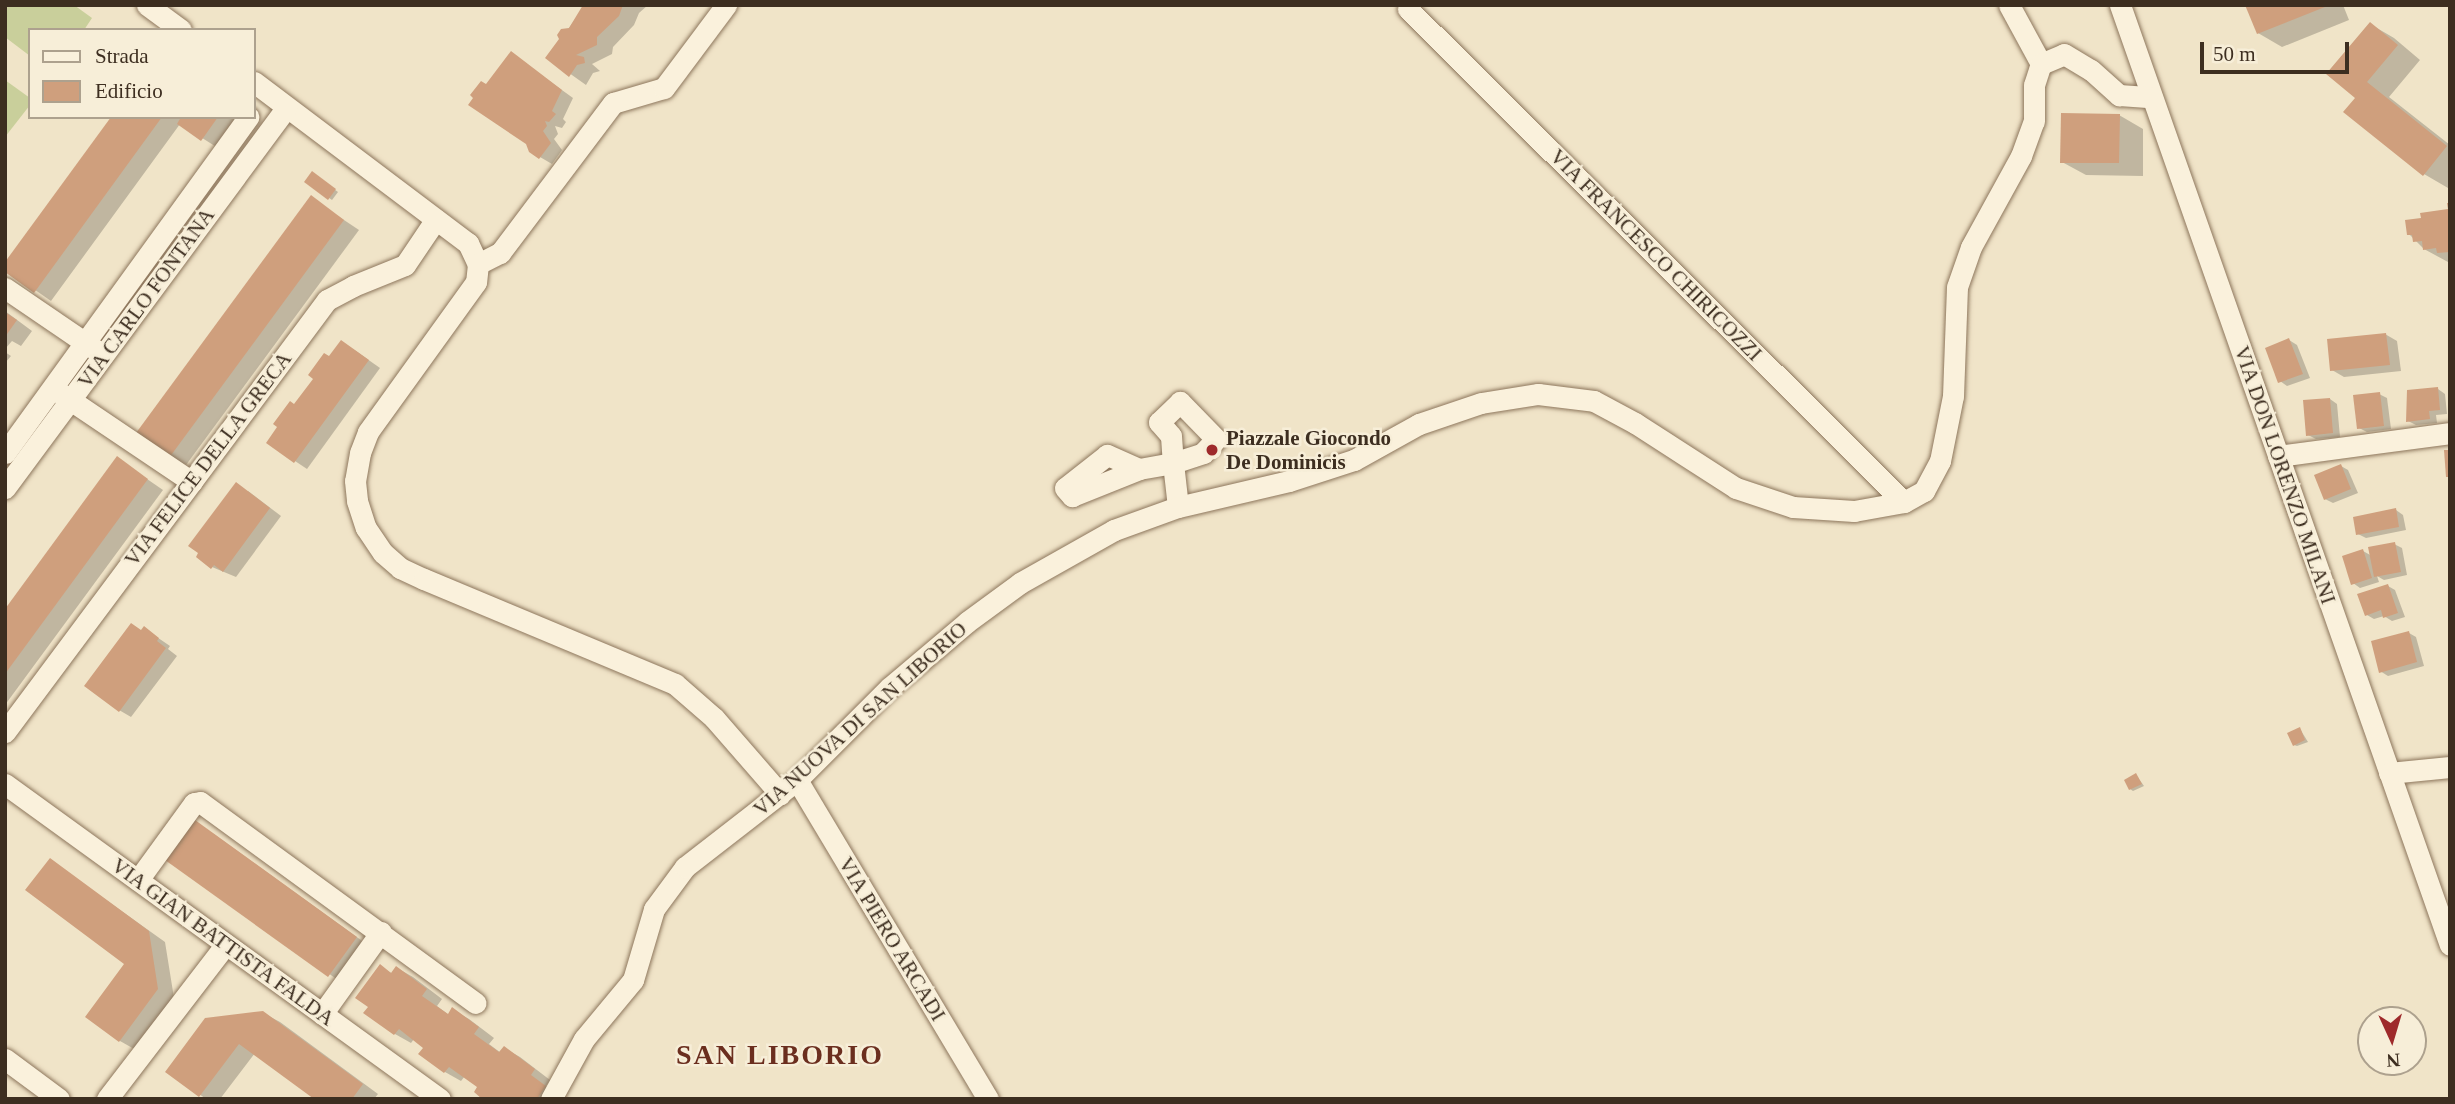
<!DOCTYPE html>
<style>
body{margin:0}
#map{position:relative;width:2455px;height:1104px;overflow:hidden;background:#f0e4c8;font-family:"Times New Roman",serif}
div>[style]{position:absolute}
.green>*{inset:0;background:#c9cf9b}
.shadow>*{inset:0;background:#0003}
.building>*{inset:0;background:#cf9f7d}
.roads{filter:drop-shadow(0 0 2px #8d765c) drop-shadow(0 0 2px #8d765c)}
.minor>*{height:21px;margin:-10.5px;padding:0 10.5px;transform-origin:10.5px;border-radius:10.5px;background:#faf1dc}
.dots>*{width:19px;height:19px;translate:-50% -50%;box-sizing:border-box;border:4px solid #f7eed8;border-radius:50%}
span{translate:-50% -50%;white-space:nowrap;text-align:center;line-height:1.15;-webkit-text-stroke:5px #f7eed8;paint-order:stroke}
.street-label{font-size:21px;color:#3d2e20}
.poi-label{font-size:21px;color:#3d2e20;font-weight:700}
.left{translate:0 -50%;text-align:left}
.district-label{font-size:28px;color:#6b2e1e;font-weight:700;letter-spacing:2px}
.frame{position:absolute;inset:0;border:7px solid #3d2e20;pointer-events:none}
.legend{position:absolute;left:28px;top:28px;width:228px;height:91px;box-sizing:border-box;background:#f7eed8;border:2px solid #ada18e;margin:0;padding:9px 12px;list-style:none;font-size:21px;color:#3d2e20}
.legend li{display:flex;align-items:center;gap:14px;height:35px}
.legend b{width:35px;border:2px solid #ada18e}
.north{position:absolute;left:2357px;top:1006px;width:70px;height:70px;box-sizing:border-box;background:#f7eed8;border:2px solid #ada18e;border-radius:50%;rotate:176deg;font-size:19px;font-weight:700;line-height:28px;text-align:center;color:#3d2e20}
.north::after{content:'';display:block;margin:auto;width:24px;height:32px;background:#9e2a2b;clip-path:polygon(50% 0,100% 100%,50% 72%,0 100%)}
.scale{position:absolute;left:2200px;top:42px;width:149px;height:32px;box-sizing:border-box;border:4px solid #3d2e20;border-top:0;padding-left:9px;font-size:21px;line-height:24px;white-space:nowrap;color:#3d2e20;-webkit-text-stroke:5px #f7eed8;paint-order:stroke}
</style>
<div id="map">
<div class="green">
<i style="clip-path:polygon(5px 5px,74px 5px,92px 18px,84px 30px,30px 30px,30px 56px,5px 37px)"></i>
<i style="clip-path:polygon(5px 80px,30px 98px,30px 105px,5px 137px)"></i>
</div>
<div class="shadow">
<i style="clip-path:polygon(585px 5px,648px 5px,639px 13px,634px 25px,613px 47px,612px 54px,592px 64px,600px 71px,593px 73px,586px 85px,548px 58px)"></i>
<i style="clip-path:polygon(2247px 5px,2343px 5px,2349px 20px,2282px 47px,2258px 33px)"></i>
<i style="clip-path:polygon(2370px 24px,2394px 38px,2420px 60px,2389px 97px,2450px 145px,2448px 188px,2424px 174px,2357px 97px)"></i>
<i style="clip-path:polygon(512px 54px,573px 98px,563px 119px,566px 122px,562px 128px,555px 126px,558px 134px,554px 139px,562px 150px,552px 164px,540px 157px,487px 86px)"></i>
<i style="clip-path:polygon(2119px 115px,2143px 129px,2143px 176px,2086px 175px,2062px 162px)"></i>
<i style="clip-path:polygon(113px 117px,240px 117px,218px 148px,180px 124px,51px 301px,5px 269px)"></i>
<i style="clip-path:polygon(312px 173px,338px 192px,332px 200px,306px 182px)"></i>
<i style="clip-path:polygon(311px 198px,359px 230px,186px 465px,170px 456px)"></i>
<i style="clip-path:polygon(2450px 205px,2450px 262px,2448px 262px,2424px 249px,2409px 234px,2423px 220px,2450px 211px)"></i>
<i style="clip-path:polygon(5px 311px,32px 331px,21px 346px,12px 341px,5px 349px)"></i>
<i style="clip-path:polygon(2385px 334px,2397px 341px,2401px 371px,2344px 377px,2332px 370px)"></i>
<i style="clip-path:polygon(2289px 340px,2297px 345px,2310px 378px,2287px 386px,2280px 381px)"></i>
<i style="clip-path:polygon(353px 349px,380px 368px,307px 469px,268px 443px,330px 358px)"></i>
<i style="clip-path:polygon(5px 352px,11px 356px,5px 363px)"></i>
<i style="clip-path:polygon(2438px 389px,2445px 394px,2447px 414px,2436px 415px,2437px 423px,2416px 425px,2408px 421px)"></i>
<i style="clip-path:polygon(2379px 394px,2387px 398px,2391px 429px,2367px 432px,2359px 428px)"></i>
<i style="clip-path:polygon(2330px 399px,2337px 404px,2340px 437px,2316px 439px,2308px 435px)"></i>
<i style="clip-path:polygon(118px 459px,163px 490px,5px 705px,5px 612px)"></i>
<i style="clip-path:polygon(2341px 466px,2348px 470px,2358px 493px,2333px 503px,2325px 499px)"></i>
<i style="clip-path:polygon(248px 491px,281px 516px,236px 577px,212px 567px)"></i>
<i style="clip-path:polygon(2396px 510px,2403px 515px,2406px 530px,2366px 538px,2358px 534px)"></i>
<i style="clip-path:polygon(2394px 544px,2402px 548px,2407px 575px,2384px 580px,2377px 576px,2379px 582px,2360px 588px,2353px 583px,2363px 551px,2372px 556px)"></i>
<i style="clip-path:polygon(2388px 586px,2395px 590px,2405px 617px,2392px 621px,2384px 616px,2374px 619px,2367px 615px)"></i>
<i style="clip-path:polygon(145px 629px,170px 646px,168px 649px,177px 656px,131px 717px,119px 710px)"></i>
<i style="clip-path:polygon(2409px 633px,2416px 637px,2424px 666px,2388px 676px,2380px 671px)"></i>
<i style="clip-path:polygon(2300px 729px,2308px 742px,2297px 746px,2294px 745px)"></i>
<i style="clip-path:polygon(2136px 775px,2144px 786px,2133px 791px,2130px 789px)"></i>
<i style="clip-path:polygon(211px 832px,372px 948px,345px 985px,168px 860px)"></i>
<i style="clip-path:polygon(50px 860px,165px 942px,174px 998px,136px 1050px,120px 1041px,127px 964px)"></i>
<i style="clip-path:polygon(381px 967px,393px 974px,397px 968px,413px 977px,442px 999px,437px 1006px,449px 1015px,453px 1010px,469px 1019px,494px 1038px,489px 1044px,501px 1053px,504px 1048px,520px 1057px,550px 1080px,546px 1086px,561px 1097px,485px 1099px,480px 1087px,465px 1076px,461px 1081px,445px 1072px,421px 1054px,426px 1047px,414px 1039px,411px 1043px,395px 1034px,370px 1006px)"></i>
<i style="clip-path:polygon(263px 1013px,280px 1022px,378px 1094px,374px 1099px,317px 1099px,255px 1053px,220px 1099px,206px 1099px,168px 1071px)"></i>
</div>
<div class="building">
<i style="clip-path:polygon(583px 5px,623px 5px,619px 16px,597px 37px,597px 45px,576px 55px,584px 57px,585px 63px,577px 65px,569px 77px,545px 58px,559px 39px,557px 35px,561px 29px,569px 28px)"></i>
<i style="clip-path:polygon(2245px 5px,2330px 5px,2257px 34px)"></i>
<i style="clip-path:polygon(2370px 22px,2398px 45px,2367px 82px,2447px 146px,2423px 176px,2343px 112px,2355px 98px,2326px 74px)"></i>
<i style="clip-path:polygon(511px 51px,562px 90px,552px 111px,556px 114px,549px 122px,545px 121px,547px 126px,543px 131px,551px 143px,539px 159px,529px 152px,526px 144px,468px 105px,473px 98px,470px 95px,481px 81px,486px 84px)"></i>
<i style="clip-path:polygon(2061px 113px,2120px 114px,2119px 163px,2060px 163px)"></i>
<i style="clip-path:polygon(111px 117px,162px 117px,34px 293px,5px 272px,5px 262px)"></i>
<i style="clip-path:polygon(181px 117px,218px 117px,201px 141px,177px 124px)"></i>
<i style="clip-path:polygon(312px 171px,336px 189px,328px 200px,304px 182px)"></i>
<i style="clip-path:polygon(311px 195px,344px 220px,169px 458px,136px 433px)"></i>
<i style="clip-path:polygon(2447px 203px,2450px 203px,2450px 252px,2437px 253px,2436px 248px,2423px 250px,2422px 241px,2413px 242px,2412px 235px,2407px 235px,2405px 220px,2421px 218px,2420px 213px,2448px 209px)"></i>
<i style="clip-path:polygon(5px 312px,17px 320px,5px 337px)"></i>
<i style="clip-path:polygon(2386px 333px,2390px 365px,2330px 371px,2327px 339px)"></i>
<i style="clip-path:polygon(2289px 338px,2303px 374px,2278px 383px,2265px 348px)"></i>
<i style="clip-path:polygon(341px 340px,369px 360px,294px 463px,266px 443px,277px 427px,273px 424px,290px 401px,294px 404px,313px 379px,308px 375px,324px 353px,329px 356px)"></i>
<i style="clip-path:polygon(2438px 387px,2440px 410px,2429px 411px,2430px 419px,2406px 422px,2407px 390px)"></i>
<i style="clip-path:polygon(2380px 392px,2384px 426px,2357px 429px,2353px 395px)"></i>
<i style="clip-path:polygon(2330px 398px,2333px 433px,2306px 436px,2303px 400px)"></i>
<i style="clip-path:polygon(2444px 450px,2450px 450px,2450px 477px,2446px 477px)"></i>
<i style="clip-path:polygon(117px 456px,148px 479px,5px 674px,5px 609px)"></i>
<i style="clip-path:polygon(2341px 464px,2351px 489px,2324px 500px,2314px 475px)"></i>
<i style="clip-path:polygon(236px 482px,270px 508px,223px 572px,214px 565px,211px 569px,196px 557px,198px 553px,188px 546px)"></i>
<i style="clip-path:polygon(2396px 508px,2399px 527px,2356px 535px,2353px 517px)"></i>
<i style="clip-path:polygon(2395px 542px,2401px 572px,2374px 577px,2368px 547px)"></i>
<i style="clip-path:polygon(2363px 549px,2372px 578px,2351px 585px,2342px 556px)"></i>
<i style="clip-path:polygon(2388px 584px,2398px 613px,2383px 618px,2381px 610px,2365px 616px,2357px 594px)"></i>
<i style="clip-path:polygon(131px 623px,141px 630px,144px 626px,159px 638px,157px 641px,166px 648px,119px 712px,84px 686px)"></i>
<i style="clip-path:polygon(2409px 631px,2417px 662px,2379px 673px,2371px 641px)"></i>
<i style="clip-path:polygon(2300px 727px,2305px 740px,2293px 746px,2287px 733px)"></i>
<i style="clip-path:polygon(2136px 773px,2142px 784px,2129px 790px,2124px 780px)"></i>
<i style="clip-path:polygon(195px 820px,357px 937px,328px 977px,165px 860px)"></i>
<i style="clip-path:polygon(50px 858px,149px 931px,158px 989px,119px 1042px,85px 1017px,124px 964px,25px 890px)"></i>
<i style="clip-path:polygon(380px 964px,391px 973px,396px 966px,427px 989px,422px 996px,448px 1014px,452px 1007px,479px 1027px,474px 1034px,499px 1052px,504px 1046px,535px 1069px,531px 1075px,546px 1086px,537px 1099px,482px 1099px,474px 1092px,477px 1087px,449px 1067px,444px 1073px,418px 1054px,423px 1048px,399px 1029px,394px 1035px,363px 1013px,368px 1007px,355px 998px)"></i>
<i style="clip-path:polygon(263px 1011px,363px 1084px,352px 1099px,314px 1099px,239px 1044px,199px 1097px,165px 1072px,205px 1018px)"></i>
</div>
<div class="roads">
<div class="minor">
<i style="left:147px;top:5px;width:42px;rotate:36.3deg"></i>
<i style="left:2009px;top:5px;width:67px;rotate:61.5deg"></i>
<i style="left:2120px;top:5px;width:996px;rotate:70.66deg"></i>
<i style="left:1408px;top:9px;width:699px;rotate:44.83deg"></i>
<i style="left:254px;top:82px;width:268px;rotate:37deg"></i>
<i style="left:468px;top:243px;width:23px;rotate:65deg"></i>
<i style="left:478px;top:264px;width:18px;rotate:96deg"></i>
<i style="left:476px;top:282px;width:185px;rotate:125.8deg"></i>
<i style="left:368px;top:432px;width:22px;rotate:111deg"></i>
<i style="left:360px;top:453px;width:28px;rotate:100deg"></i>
<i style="left:355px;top:481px;width:20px;rotate:84deg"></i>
<i style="left:357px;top:501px;width:28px;rotate:72deg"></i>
<i style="left:366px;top:528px;width:30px;rotate:56deg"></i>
<i style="left:383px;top:553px;width:23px;rotate:41deg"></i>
<i style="left:400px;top:568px;width:26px;rotate:25deg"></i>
<i style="left:424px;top:579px;width:272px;rotate:22.7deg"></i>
<i style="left:675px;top:684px;width:52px;rotate:41.1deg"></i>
<i style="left:714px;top:718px;width:101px;rotate:49deg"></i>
<i style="left:478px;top:264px;width:25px;rotate:-27deg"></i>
<i style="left:500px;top:253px;width:188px;rotate:-53deg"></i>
<i style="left:613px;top:103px;width:53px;rotate:-16.4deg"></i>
<i style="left:664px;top:88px;width:104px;rotate:-53.2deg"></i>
<i style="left:5px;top:288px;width:110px;rotate:34.3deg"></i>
<i style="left:60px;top:393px;width:159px;rotate:34deg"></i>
<i style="left:5px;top:453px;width:415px;rotate:-54.1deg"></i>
<i style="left:2278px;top:456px;width:174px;rotate:-7.6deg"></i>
<i style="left:1139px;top:469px;width:35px;rotate:-156deg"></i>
<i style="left:1107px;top:455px;width:53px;rotate:141.8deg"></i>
<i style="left:1065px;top:488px;width:11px;rotate:49deg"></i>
<i style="left:1072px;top:496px;width:72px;rotate:-21.9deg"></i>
<i style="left:1139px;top:469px;width:35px;rotate:-10deg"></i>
<i style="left:1173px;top:463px;width:32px;rotate:-18deg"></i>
<i style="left:1203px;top:453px;width:19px;rotate:-47deg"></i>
<i style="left:1216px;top:439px;width:52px;rotate:-134.2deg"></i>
<i style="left:1180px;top:402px;width:29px;rotate:136deg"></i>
<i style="left:1159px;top:422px;width:18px;rotate:49deg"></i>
<i style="left:1171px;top:436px;width:27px;rotate:86deg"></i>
<i style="left:1173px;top:463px;width:44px;rotate:83.5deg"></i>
<i style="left:5px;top:488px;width:473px;rotate:-53.5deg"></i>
<i style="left:5px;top:732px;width:539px;rotate:-53.3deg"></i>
<i style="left:327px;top:300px;width:30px;rotate:-28deg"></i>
<i style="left:353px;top:286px;width:56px;rotate:-22deg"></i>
<i style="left:405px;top:265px;width:55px;rotate:-56deg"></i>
<i style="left:2389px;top:773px;width:61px;rotate:-5.6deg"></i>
<i style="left:797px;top:780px;width:372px;rotate:59.1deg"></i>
<i style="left:5px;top:784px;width:537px;rotate:35.91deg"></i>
<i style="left:138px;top:880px;width:95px;rotate:-54deg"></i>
<i style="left:194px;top:803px;width:6px;rotate:-9deg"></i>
<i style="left:200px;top:802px;width:341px;rotate:36.1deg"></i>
<i style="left:322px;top:1014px;width:101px;rotate:-54.3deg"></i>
<i style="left:5px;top:1059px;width:67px;rotate:36.5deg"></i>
<i style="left:107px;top:1099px;width:195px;rotate:-52.5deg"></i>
<i style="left:551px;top:1099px;width:68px;rotate:-61.2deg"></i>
<i style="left:584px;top:1039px;width:77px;rotate:-50.3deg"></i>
<i style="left:633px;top:980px;width:74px;rotate:-73.5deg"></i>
<i style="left:654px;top:909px;width:52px;rotate:-53.6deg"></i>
<i style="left:685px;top:867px;width:142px;rotate:-37.8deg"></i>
<i style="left:797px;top:780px;width:130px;rotate:-45deg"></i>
<i style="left:889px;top:688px;width:102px;rotate:-40.2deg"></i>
<i style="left:967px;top:622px;width:66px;rotate:-36.3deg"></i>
<i style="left:1020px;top:583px;width:108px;rotate:-29.4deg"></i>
<i style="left:1114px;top:530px;width:68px;rotate:-19.8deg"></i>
<i style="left:1178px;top:507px;width:114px;rotate:-13.2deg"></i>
<i style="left:1289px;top:481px;width:68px;rotate:-17.9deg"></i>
<i style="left:1354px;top:460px;width:74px;rotate:-29deg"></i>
<i style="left:1419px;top:424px;width:65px;rotate:-18.7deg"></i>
<i style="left:1481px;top:403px;width:58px;rotate:-9deg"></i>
<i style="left:1538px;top:394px;width:56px;rotate:7.1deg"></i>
<i style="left:1594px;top:401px;width:47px;rotate:28.2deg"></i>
<i style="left:1635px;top:423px;width:120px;rotate:32.8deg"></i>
<i style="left:1736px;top:488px;width:60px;rotate:18.4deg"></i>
<i style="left:1793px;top:507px;width:61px;rotate:3.8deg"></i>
<i style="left:1854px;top:511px;width:51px;rotate:-10.2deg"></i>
<i style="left:1904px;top:502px;width:23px;rotate:-29deg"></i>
<i style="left:1924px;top:491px;width:34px;rotate:-62deg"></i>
<i style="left:1940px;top:461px;width:66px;rotate:-78.7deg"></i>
<i style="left:1953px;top:396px;width:109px;rotate:-87.9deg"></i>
<i style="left:1957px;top:287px;width:42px;rotate:-70.7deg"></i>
<i style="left:1971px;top:247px;width:104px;rotate:-61.2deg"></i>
<i style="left:2021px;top:156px;width:37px;rotate:-70deg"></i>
<i style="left:2034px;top:121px;width:36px;rotate:-90deg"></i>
<i style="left:2034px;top:85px;width:22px;rotate:-72deg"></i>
<i style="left:2041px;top:64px;width:25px;rotate:-23deg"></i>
<i style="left:2064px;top:54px;width:31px;rotate:31deg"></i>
<i style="left:2091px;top:70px;width:38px;rotate:42deg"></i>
<i style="left:2119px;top:95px;width:32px;rotate:4deg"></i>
</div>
</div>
<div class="dots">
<i style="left:1212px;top:450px;background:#9e2a2b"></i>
</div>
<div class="street-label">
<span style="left:1656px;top:255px;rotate:45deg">VIA FRANCESCO CHIRICOZZI</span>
<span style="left:146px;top:298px;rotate:-54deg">VIA CARLO FONTANA</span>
<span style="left:208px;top:459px;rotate:-53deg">VIA FELICE DELLA GRECA</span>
<span style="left:2285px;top:475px;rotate:71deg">VIA DON LORENZO MILANI</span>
<span style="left:860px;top:719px;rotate:-42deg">VIA NUOVA DI SAN LIBORIO</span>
<span style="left:892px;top:939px;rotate:59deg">VIA PIERO ARCADI</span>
<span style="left:223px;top:942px;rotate:36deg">VIA GIAN BATTISTA FALDA</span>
</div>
<div class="poi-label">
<span class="left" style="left:1226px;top:450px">Piazzale Giocondo<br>De Dominicis</span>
</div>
<div class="district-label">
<span style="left:780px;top:1055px">SAN LIBORIO</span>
</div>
<div class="frame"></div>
<ul class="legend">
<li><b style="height:9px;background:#faf1dc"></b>Strada</li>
<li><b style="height:19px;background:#cf9f7d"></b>Edificio</li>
</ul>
<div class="north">N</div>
<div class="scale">50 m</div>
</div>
